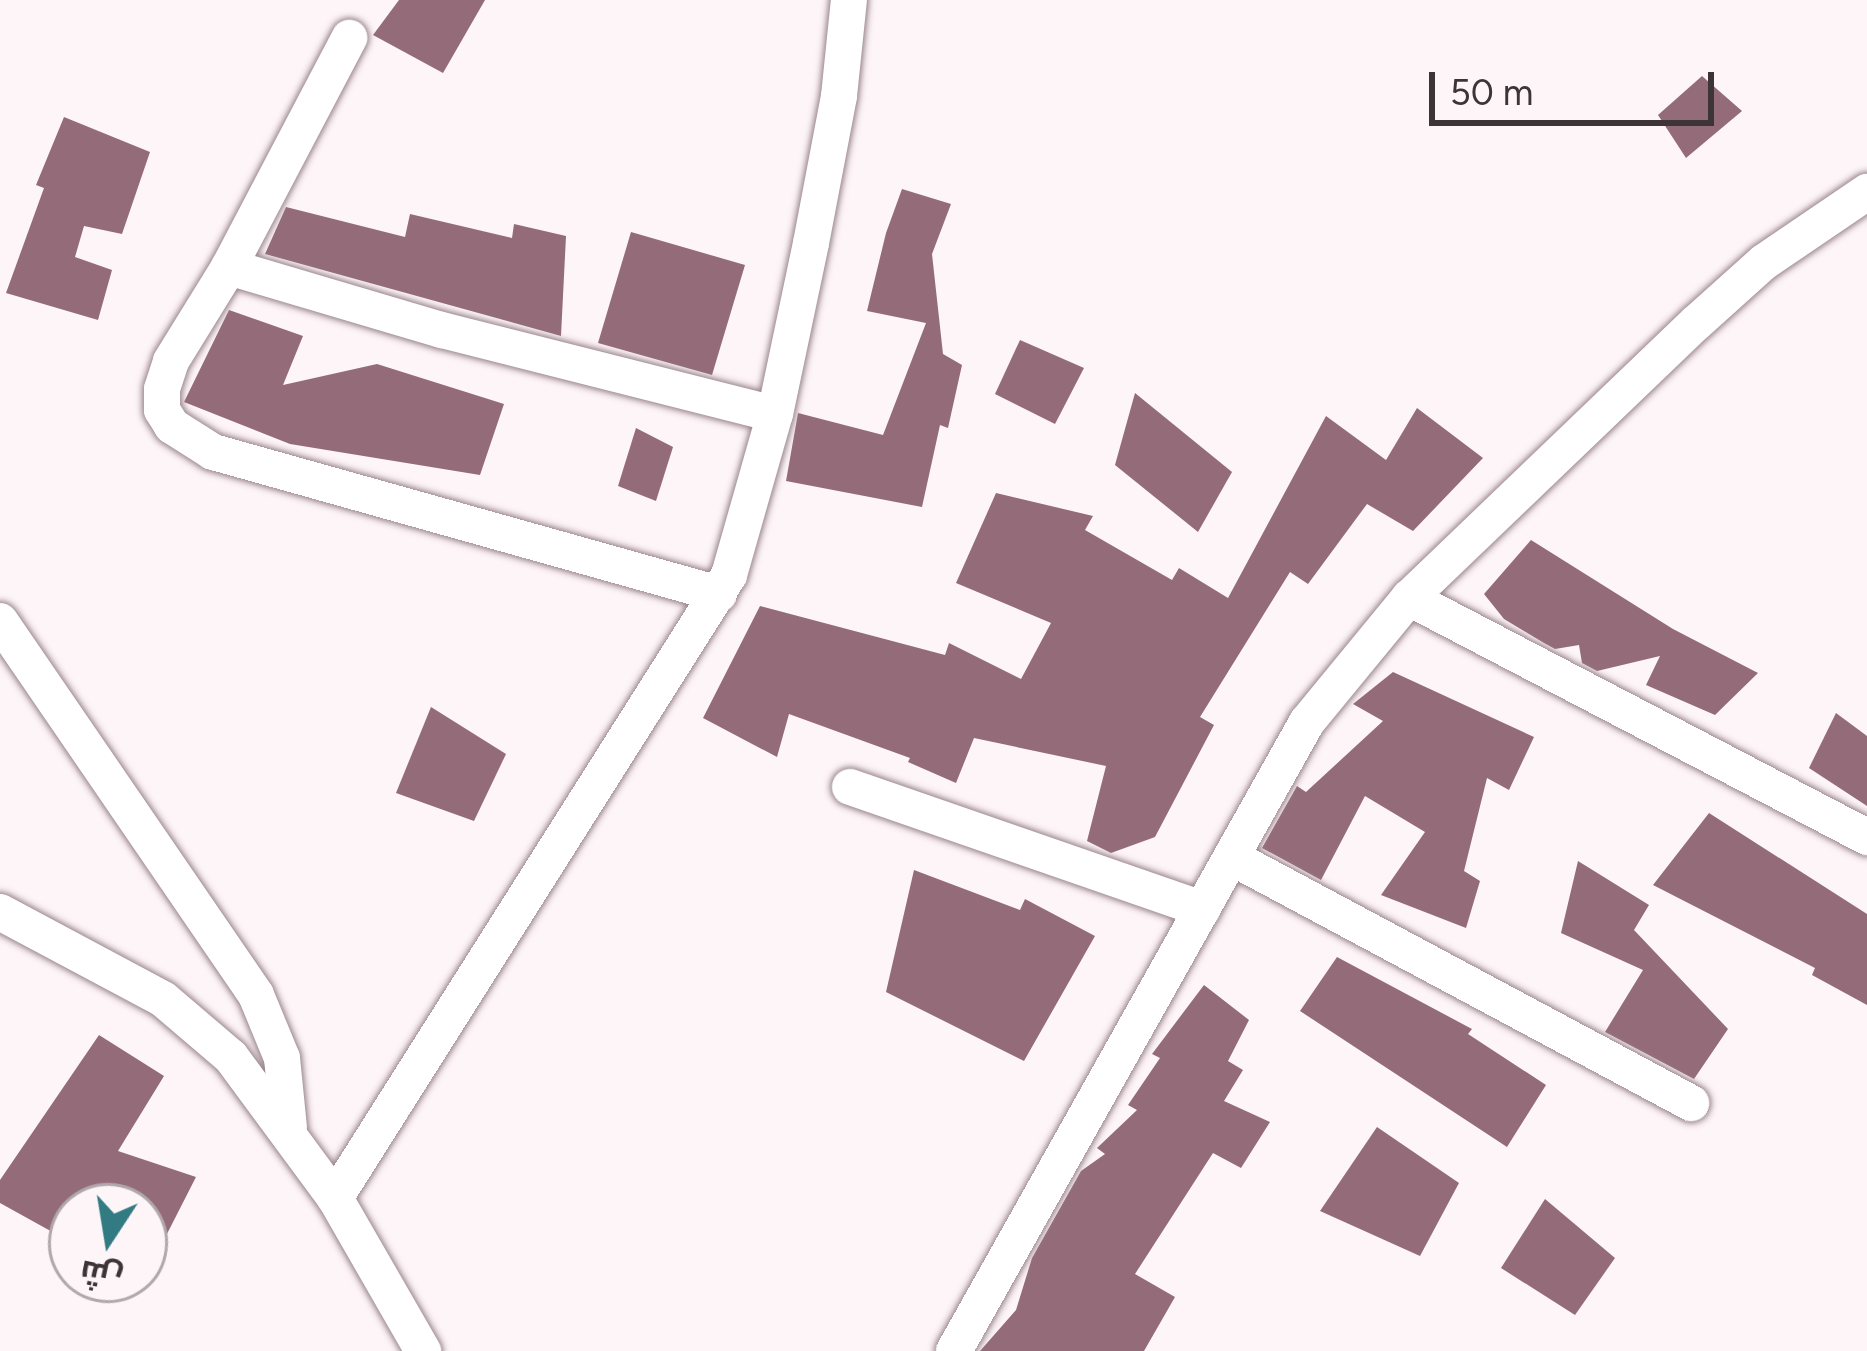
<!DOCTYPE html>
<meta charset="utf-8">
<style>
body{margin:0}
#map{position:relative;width:1867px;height:1351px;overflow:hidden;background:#fef5f8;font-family:Figtree,Cairo,sans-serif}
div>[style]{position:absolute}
.building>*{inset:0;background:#946b79}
.roads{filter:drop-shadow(0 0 3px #9a868c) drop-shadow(0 0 3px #9a868c)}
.minor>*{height:36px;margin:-18px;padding:0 18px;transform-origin:18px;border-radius:18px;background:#fff}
span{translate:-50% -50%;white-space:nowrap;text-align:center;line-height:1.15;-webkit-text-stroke:12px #fef5f8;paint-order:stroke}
.north{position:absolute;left:48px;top:1183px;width:120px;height:120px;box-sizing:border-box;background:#fef5f8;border:3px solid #b1a8ab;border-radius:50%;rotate:192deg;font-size:33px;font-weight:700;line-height:48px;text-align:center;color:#3d3437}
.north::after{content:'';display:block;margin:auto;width:42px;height:54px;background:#327b82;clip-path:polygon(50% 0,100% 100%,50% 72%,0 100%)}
.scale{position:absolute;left:1429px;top:72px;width:285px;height:54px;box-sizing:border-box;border:6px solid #3d3437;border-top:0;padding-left:15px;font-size:36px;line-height:42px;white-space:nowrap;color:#3d3437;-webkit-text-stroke:9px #fef5f8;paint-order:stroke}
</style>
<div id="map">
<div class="building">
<i style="clip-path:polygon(399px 0,485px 0,443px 73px,373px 35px)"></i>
<i style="clip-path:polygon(1702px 76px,1742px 111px,1686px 158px,1658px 115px)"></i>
<i style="clip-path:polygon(64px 117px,150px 152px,122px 234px,84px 226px,75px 257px,112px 270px,98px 320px,6px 293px,44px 188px,36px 185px)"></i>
<i style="clip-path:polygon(902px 189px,951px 204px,932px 254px,943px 354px,962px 365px,948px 428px,940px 425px,922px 507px,786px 481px,798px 413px,883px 435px,926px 323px,867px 311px,886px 233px)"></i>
<i style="clip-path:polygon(286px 207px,405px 237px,410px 214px,512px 238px,514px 224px,566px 236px,561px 336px,265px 254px)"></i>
<i style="clip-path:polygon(631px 232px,745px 265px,712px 375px,598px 343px)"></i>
<i style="clip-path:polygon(229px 310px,303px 336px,283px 385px,377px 364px,504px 404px,480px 475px,290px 444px,184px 402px)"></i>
<i style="clip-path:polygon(1020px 340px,1084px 368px,1055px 424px,995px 394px)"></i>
<i style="clip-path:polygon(1135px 393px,1232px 472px,1198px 532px,1115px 465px)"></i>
<i style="clip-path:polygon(1417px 408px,1483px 458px,1413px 531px,1367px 504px,1308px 584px,1290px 572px,1200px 717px,1214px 725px,1155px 837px,1111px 853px,1087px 841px,1106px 766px,974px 738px,956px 783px,908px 762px,910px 758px,789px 714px,777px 757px,703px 718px,760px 606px,945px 655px,949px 643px,1021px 679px,1051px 623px,956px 583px,996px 493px,1093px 516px,1085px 530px,1172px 580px,1179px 568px,1228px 598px,1326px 416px,1386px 460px)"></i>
<i style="clip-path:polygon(636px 428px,673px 447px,656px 501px,618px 486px)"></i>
<i style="clip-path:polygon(1531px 540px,1673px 629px,1758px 673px,1715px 715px,1646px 685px,1660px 656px,1597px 671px,1582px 663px,1579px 645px,1555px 649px,1544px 643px,1504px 619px,1484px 594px)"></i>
<i style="clip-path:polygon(1393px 672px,1534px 737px,1509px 790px,1487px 778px,1464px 871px,1480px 881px,1466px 928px,1381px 895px,1425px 832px,1365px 796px,1321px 880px,1262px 848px,1297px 786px,1306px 792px,1383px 721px,1353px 704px)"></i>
<i style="clip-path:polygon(431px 707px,506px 754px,474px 821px,396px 793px)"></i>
<i style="clip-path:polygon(1836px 713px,1867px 736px,1867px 806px,1809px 768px)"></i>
<i style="clip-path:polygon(1709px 813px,1867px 914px,1867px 1005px,1812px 975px,1815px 968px,1653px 885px)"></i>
<i style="clip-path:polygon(1578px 861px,1649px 905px,1634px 930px,1728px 1029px,1694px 1079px,1605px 1032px,1643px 970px,1561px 933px)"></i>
<i style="clip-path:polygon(914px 870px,1020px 910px,1025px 899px,1095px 936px,1024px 1061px,886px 992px)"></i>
<i style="clip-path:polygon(1337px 957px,1472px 1029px,1468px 1034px,1546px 1085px,1507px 1147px,1300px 1011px)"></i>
<i style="clip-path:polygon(1204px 985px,1249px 1020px,1228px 1061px,1243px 1070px,1224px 1101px,1270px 1122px,1241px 1168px,1213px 1153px,1135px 1274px,1175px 1297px,1144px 1351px,980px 1351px,1016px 1310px,1032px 1258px,1081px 1171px,1105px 1154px,1097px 1148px,1137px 1110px,1128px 1105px,1160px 1058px,1152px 1054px)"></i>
<i style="clip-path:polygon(99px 1035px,164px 1076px,118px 1151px,196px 1177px,144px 1279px,144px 1207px,72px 1207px,72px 1227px,65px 1239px,0 1203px,0 1180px)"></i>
<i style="clip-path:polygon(1377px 1127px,1459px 1183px,1420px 1256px,1320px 1211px)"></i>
<i style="clip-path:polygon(1545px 1199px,1615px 1258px,1575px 1315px,1501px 1268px)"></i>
</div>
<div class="roads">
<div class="minor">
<i style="left:229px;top:267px;width:259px;rotate:-62.3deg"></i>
<i style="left:719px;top:594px;width:526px;rotate:-164.32deg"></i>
<i style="left:213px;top:452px;width:49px;rotate:-147.6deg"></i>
<i style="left:172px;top:426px;width:19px;rotate:-122deg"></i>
<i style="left:162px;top:410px;width:21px;rotate:-90deg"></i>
<i style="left:162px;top:389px;width:29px;rotate:-72deg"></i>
<i style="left:171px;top:361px;width:110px;rotate:-58.3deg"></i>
<i style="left:229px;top:267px;width:222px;rotate:16.5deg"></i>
<i style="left:442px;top:330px;width:343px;rotate:14.2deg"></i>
<i style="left:1409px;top:598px;width:517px;rotate:27.56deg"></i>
<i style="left:0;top:621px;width:453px;rotate:55.6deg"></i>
<i style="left:256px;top:995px;width:68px;rotate:67.6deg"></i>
<i style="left:282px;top:1058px;width:70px;rotate:84.3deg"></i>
<i style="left:850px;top:787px;width:373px;rotate:19.1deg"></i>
<i style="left:1231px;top:857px;width:522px;rotate:28.14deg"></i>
<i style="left:0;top:912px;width:185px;rotate:28.1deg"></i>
<i style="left:163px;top:999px;width:89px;rotate:40.5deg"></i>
<i style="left:231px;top:1057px;width:175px;rotate:53.6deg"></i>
<i style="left:335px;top:1198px;width:177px;rotate:60.1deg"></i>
<i style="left:335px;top:1198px;width:737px;rotate:-57.69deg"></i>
<i style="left:729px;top:575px;width:167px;rotate:-74.1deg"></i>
<i style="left:775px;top:414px;width:175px;rotate:-78.1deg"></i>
<i style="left:811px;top:243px;width:150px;rotate:-79.2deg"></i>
<i style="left:839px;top:96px;width:97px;rotate:-84.1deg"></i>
<i style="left:954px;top:1351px;width:721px;rotate:-60.7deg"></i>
<i style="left:1307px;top:722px;width:161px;rotate:-50.6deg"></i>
<i style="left:1409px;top:598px;width:397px;rotate:-43.8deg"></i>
<i style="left:1696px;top:323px;width:91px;rotate:-41.9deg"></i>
<i style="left:1764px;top:262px;width:125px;rotate:-34.2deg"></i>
</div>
</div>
<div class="north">ش</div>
<div class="scale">50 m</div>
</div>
